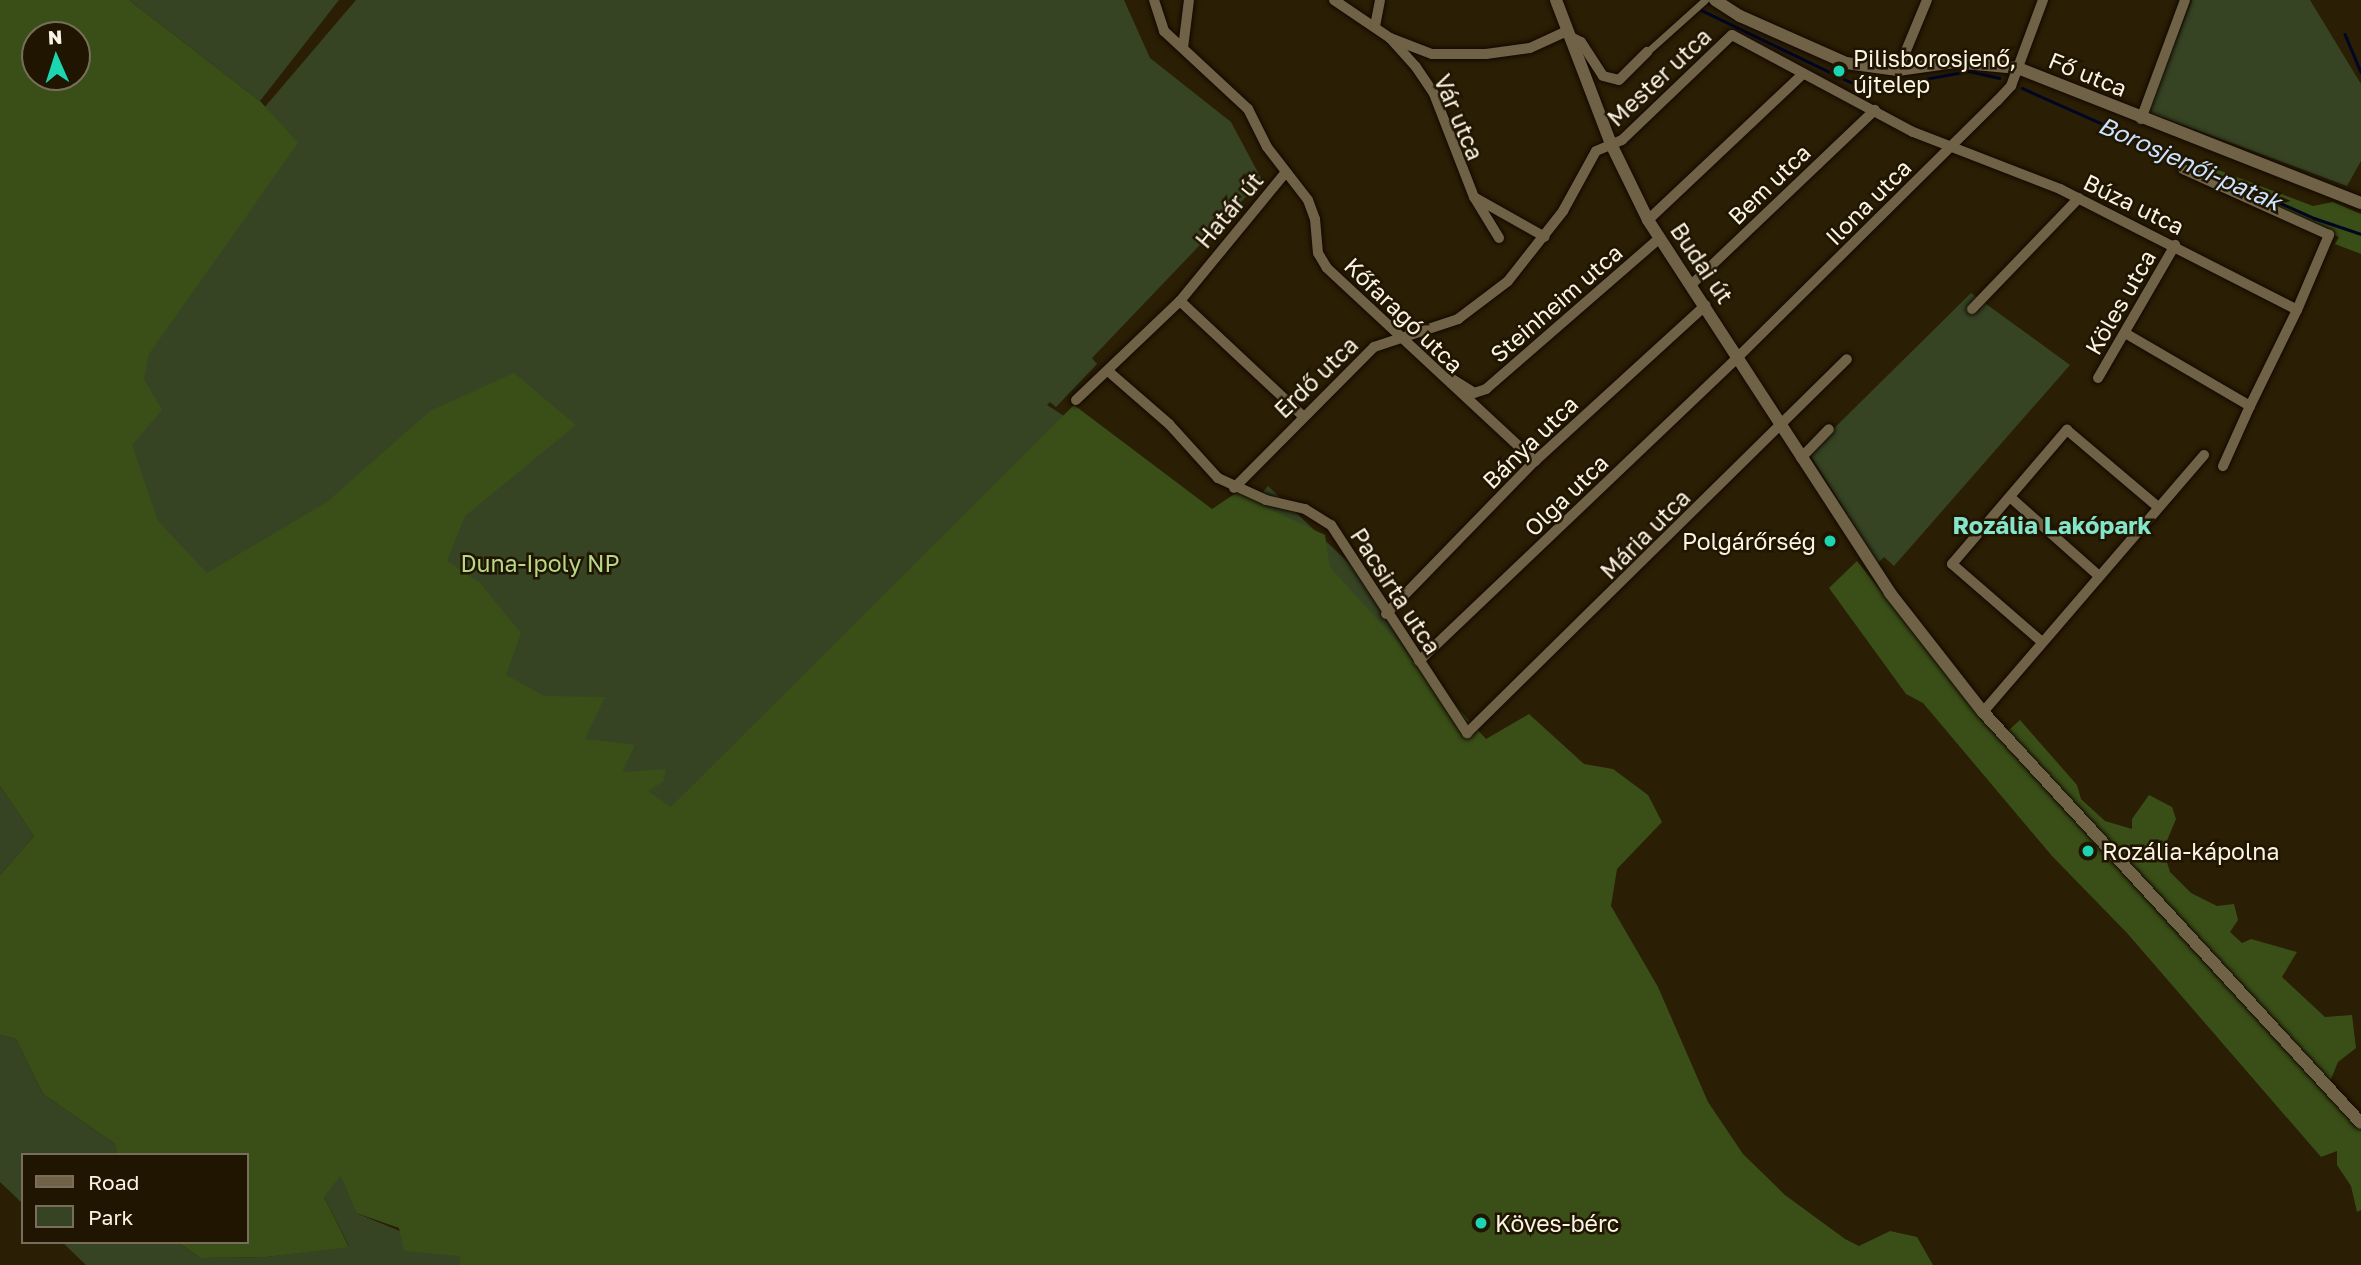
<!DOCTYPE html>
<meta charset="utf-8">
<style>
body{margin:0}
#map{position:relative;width:2361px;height:1265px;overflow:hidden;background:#2a1e04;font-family:"Golos Text",sans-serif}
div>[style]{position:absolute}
.green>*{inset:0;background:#364423}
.forest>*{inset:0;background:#3a4f17}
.stream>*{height:2.5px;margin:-1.25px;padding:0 1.25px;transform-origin:1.25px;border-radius:1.25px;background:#000723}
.roads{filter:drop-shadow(0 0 2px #120800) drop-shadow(0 0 2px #120800)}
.pedestrian>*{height:7px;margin:-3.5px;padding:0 3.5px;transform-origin:3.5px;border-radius:3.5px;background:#6f6246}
.minor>*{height:10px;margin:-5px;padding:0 5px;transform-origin:5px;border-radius:5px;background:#6f6246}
.tertiary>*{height:12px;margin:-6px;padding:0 6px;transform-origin:6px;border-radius:6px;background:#6f6246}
.dots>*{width:19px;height:19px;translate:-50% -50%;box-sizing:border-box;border:4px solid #201500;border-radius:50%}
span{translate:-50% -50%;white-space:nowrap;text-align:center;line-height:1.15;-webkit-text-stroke:5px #201500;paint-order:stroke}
.poi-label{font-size:23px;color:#fbf3e3}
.left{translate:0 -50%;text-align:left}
.right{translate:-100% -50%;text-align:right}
.street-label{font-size:23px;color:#fbf3e3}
.park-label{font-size:23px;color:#b7d987}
.water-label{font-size:24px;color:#cbe3ff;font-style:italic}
.neighbourhood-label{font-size:24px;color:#84e5cb;font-weight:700}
.legend{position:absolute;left:21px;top:1153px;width:228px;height:91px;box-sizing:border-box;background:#201500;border:2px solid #786e5b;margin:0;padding:9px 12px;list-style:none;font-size:21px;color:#fbf3e3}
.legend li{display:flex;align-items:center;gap:14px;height:35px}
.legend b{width:35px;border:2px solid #786e5b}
.north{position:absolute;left:21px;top:21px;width:70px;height:70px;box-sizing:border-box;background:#201500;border:2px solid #786e5b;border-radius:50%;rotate:357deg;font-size:19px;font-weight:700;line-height:28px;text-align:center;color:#fbf3e3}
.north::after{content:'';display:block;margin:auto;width:24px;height:32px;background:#1cd5b1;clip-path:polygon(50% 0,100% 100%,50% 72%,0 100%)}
</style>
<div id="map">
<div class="green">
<i style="clip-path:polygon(evenodd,0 0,258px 115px,356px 0,1124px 0,1150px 58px,1231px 122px,1262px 180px,1092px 358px,1097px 364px,1056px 407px,1050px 402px,1047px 405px,1234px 525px,1268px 486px,1353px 567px,1579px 895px,608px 1265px,350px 1195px,356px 1213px,461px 1256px,459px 1265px,86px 1265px,62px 1242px,177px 1242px,201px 1258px,267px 1257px,349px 1246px,324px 1197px,43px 837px,0 0,35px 35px,77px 35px,77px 77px,35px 77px,35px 35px)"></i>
<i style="clip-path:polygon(129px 0,339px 0,260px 101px)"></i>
<i style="clip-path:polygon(2192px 0,2310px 0,2361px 84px,2361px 161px,2347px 186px,2148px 112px)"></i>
<i style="clip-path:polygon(1971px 293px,2070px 365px,1894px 566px,1884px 557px,1878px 563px,1809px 453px)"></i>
<i style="clip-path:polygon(0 786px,34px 836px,0 875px)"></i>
<i style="clip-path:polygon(0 1035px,16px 1039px,43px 1094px,115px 1144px,117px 1155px,23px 1155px,23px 1204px,0 1182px)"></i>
</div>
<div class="forest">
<i style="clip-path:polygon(evenodd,0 0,129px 0,260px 101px,298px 143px,149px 354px,144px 379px,162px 410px,132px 445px,158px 521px,207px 573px,327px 502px,430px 411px,514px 373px,576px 425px,465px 516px,447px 561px,480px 583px,521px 633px,506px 675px,544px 696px,605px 697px,585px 739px,635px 745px,622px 772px,666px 769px,664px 781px,648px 791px,671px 807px,1074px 405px,1212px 509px,1242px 489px,1265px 507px,1325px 535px,1330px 567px,1486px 739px,1529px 714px,1584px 764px,1613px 769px,1648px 795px,1662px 822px,1617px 869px,1611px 906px,1658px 987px,1708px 1102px,1743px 1154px,1785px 1195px,1845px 1239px,1859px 1246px,1890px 1231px,1917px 1237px,1933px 1265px,459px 1265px,460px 1256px,404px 1251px,399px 1228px,356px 1213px,341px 1175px,324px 1197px,349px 1247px,267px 1257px,201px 1258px,177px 1242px,247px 1242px,247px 1155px,117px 1155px,115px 1144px,43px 1094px,16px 1039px,0 1035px,0 875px,34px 836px,0 786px,0 0,35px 35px,77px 35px,77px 77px,35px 77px,35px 35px)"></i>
<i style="clip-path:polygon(2173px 153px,2313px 206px,2333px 202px,2361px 214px,2361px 254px,2335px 244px,2339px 237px,2172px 160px)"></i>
<i style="clip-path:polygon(1857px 561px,1999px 739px,2020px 720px,2077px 785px,2081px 799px,2105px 821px,2132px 829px,2132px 819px,2149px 795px,2172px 807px,2176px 819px,2163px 850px,2170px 872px,2191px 893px,2217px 906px,2234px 904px,2238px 920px,2230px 932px,2242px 943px,2251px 939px,2297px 952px,2282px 977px,2325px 1017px,2352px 1015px,2356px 1048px,2338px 1062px,2327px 1089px,2361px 1130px,2361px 1210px,2357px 1212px,2351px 1186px,2337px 1165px,2337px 1151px,2321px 1157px,2127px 933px,2052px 856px,1923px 703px,1906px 694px,1829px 588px)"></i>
</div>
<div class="stream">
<i style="left:1701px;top:10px;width:169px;rotate:25.7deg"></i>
<i style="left:1853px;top:83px;width:23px;rotate:13deg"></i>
<i style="left:1875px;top:88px;width:96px;rotate:-10.3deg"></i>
<i style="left:1969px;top:71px;width:31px;rotate:13deg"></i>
<i style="left:2345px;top:34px;width:41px;rotate:67.2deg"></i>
<i style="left:2022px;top:88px;width:320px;rotate:24deg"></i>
<i style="left:2314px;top:218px;width:50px;rotate:18.8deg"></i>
</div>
<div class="roads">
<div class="pedestrian">
<i style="left:1647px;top:52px;width:78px;rotate:-41.9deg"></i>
</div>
<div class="minor">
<i style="left:1154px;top:0;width:33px;rotate:72deg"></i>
<i style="left:1164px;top:31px;width:115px;rotate:42.9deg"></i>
<i style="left:1248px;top:109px;width:42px;rotate:63.4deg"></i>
<i style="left:1267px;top:147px;width:67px;rotate:52.3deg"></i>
<i style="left:1308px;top:200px;width:20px;rotate:70deg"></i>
<i style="left:1315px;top:219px;width:34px;rotate:85deg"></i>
<i style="left:1318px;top:253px;width:17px;rotate:59deg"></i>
<i style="left:1327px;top:268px;width:284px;rotate:42.9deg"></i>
<i style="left:1334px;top:0;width:68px;rotate:34.2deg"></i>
<i style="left:1390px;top:38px;width:39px;rotate:48deg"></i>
<i style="left:1416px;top:67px;width:32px;rotate:56deg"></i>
<i style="left:1434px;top:94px;width:110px;rotate:68.8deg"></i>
<i style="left:1474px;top:197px;width:81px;rotate:29.4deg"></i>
<i style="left:1375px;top:26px;width:26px;rotate:-79deg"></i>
<i style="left:1569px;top:36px;width:13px;rotate:27deg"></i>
<i style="left:1581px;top:42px;width:40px;rotate:57.1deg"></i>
<i style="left:1603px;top:76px;width:16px;rotate:14deg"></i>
<i style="left:1619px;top:80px;width:40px;rotate:-45deg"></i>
<i style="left:1390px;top:38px;width:45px;rotate:20.9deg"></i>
<i style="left:1432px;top:54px;width:54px"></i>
<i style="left:1486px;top:54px;width:44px;rotate:-7.8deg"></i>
<i style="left:1530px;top:48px;width:41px;rotate:-24.7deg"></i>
<i style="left:1183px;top:48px;width:48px;rotate:-82.9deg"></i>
<i style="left:1898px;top:70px;width:76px;rotate:-67.5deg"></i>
<i style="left:2141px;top:119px;width:127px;rotate:-69.7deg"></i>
<i style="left:1474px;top:197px;width:48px;rotate:58.6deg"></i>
<i style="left:1648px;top:220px;width:213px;rotate:-43.3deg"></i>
<i style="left:1691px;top:285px;width:254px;rotate:-43.6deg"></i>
<i style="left:1180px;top:301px;width:167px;rotate:43.1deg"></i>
<i style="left:1972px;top:309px;width:154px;rotate:-46.1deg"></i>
<i style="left:2125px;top:333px;width:145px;rotate:30.3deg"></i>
<i style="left:2250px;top:406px;width:66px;rotate:114.2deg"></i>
<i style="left:1108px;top:371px;width:81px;rotate:41deg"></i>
<i style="left:1169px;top:424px;width:73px;rotate:47.8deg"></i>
<i style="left:1218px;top:478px;width:53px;rotate:24.6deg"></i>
<i style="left:1266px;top:500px;width:40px;rotate:13deg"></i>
<i style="left:1305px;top:509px;width:31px;rotate:32deg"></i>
<i style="left:1331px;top:525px;width:249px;rotate:56.8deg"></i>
<i style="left:1467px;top:733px;width:533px;rotate:-44.54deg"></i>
<i style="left:2098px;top:378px;width:154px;rotate:-59.9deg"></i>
<i style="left:1452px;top:379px;width:26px;rotate:32deg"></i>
<i style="left:1474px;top:393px;width:13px;rotate:-18deg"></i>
<i style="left:1486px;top:389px;width:230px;rotate:-41deg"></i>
<i style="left:1076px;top:400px;width:144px;rotate:-43.6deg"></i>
<i style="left:1180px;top:301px;width:166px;rotate:-50.6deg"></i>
<i style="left:2250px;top:406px;width:107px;rotate:-63.9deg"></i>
<i style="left:1801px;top:458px;width:40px;rotate:-46deg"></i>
<i style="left:1234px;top:488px;width:199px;rotate:-45.2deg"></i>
<i style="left:1374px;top:347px;width:89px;rotate:-18.4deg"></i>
<i style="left:1458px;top:319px;width:63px;rotate:-37.2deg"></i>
<i style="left:1508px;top:281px;width:89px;rotate:-51.8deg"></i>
<i style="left:1563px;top:211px;width:68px;rotate:-61.2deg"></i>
<i style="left:1596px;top:151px;width:28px;rotate:-23deg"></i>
<i style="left:1622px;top:140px;width:152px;rotate:-43.7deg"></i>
<i style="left:1732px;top:35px;width:205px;rotate:28.2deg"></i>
<i style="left:1913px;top:132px;width:158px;rotate:21.2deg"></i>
<i style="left:2060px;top:189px;width:266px;rotate:27deg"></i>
<i style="left:2297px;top:310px;width:82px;rotate:-66.9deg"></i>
<i style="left:2329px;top:235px;width:160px;rotate:-155.7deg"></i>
<i style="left:2010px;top:497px;width:119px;rotate:41.6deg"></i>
<i style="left:1386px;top:614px;width:214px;rotate:-45.8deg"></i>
<i style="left:1535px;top:461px;width:231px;rotate:-42.4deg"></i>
<i style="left:2042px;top:642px;width:119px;rotate:-139.1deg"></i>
<i style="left:1952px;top:564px;width:177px;rotate:-49.4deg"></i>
<i style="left:2067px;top:430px;width:119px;rotate:40.2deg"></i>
<i style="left:1419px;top:661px;width:441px;rotate:-43.6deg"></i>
<i style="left:1738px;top:357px;width:364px;rotate:-44.7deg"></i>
<i style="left:1997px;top:101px;width:21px;rotate:-47deg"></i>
<i style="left:2011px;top:86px;width:92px;rotate:-69.6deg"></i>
<i style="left:1983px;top:712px;width:339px;rotate:-49.3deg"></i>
</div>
<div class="tertiary">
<i style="left:1556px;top:0;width:154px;rotate:69.1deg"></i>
<i style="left:1611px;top:144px;width:85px;rotate:64deg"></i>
<i style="left:1648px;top:220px;width:445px;rotate:57deg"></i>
<i style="left:1890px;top:593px;width:151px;rotate:52deg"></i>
<i style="left:1983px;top:712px;width:558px;rotate:47.4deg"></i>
<i style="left:1715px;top:0;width:30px;rotate:33deg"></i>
<i style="left:1740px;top:16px;width:116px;rotate:23.9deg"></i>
<i style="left:1846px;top:63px;width:52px;rotate:7.7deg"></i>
<i style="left:1898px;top:70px;width:57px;rotate:-8.1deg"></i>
<i style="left:1954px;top:62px;width:64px;rotate:5.4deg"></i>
<i style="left:2018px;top:68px;width:369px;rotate:21.5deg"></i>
</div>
</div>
<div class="dots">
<i style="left:1839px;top:71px;background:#1cd5b1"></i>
<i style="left:1830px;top:541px;background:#1cd5b1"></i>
<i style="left:2088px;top:851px;background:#1cd5b1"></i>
<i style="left:1481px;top:1223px;background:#1cd5b1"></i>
</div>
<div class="poi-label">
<span class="left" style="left:1853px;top:71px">Pilisborosjenő,<br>újtelep</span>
<span class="right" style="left:1816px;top:541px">Polgárőrség</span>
<span class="left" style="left:2102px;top:851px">Rozália-kápolna</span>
<span class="left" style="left:1495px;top:1223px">Köves-bérc</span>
</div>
<div class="street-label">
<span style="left:2088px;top:74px;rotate:22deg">Fő utca</span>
<span style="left:1659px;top:77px;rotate:-43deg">Mester utca</span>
<span style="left:1459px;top:117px;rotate:67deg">Vár utca</span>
<span style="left:1769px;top:184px;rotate:-44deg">Bem utca</span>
<span style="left:1868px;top:202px;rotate:-45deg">Ilona utca</span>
<span style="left:2134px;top:204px;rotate:26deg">Búza utca</span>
<span style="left:1229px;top:210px;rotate:-50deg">Határ út</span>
<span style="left:1702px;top:263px;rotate:56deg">Budai út</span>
<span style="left:2120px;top:302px;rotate:-60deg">Köles utca</span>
<span style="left:1556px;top:303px;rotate:-41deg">Steinheim utca</span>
<span style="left:1404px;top:315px;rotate:44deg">Kőfaragó utca</span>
<span style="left:1316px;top:377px;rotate:-44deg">Erdő utca</span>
<span style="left:1530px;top:442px;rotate:-44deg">Bánya utca</span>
<span style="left:1566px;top:495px;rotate:-44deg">Olga utca</span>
<span style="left:1645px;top:534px;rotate:-45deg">Mária utca</span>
<span style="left:1396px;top:591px;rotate:57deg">Pacsirta utca</span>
</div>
<div class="park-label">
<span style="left:540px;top:563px">Duna-Ipoly NP</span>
</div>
<div class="water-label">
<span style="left:2190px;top:163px;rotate:24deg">Borosjenői-patak</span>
</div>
<div class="neighbourhood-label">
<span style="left:2052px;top:525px">Rozália Lakópark</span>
</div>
<ul class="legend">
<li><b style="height:9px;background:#6f6246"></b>Road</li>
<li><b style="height:19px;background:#364423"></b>Park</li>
</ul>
<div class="north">N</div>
</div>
